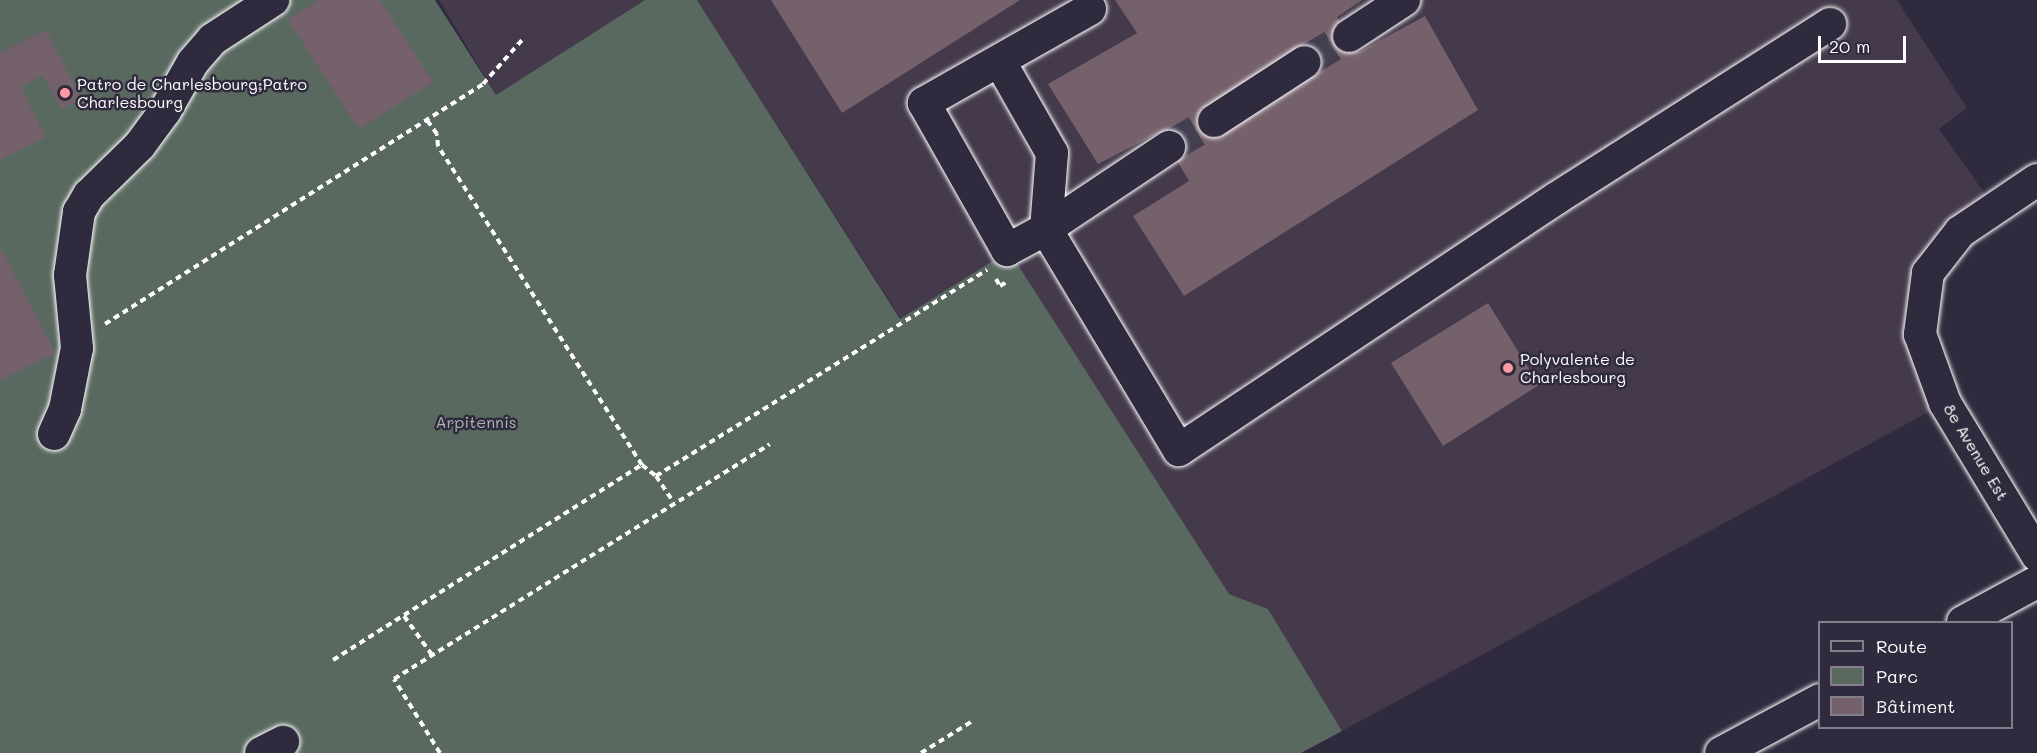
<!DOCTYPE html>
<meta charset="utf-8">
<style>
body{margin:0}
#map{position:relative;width:2037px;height:753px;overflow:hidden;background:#2f2a3d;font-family:Mali,sans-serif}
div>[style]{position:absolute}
.built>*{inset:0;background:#443a4b}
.green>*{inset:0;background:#596960}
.building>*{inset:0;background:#75616c}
.minor-tunnel>*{height:32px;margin-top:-16px;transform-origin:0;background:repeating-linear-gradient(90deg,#443f50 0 32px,transparent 0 48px)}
.path>*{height:4px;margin-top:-2px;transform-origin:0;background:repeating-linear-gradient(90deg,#fff 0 6px,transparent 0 10.5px)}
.roads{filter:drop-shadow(0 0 2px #fff) drop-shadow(0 0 2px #fff)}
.minor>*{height:32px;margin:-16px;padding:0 16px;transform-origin:16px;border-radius:16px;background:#2f2a3d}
.dots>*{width:16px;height:16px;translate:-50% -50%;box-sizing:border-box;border:3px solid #2f2a3d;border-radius:50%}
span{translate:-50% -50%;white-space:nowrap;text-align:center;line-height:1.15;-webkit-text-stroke:5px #2f2a3d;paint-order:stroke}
.poi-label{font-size:16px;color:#fff}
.left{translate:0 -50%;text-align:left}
.park-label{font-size:16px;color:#acb4b0}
.street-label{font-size:16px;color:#fff}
.legend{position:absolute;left:1818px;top:621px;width:195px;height:108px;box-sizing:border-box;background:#2f2a3d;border:2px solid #827f8b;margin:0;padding:8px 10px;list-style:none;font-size:18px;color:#fff}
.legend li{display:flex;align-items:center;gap:12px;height:30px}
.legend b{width:30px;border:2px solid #827f8b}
.scale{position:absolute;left:1818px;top:36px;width:88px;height:27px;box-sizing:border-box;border:3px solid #fff;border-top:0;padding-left:8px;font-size:18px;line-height:21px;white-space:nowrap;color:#fff;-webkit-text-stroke:4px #2f2a3d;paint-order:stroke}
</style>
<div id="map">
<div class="built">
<i style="clip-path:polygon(439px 0,645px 0,496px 95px)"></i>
<i style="clip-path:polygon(697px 0,1897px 0,1967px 108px,1939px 129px,1995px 208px,1928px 273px,1945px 403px,1342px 731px,1268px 609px,1229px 594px,1008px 252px,901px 319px)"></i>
</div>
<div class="green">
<i style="clip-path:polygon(0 0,435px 0,496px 95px,645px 0,697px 0,900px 319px,1009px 251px,1229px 594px,1268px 609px,1342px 731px,1301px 753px,0 753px)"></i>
</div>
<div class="building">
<i style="clip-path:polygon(319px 0,380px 0,433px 82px,359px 129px,288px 20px)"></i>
<i style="clip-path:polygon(771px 0,1020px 0,842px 113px)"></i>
<i style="clip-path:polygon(1115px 0,1362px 0,1337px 17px,1359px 52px,1425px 16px,1478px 110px,1184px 296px,1133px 216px,1189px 181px,1160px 132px,1098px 164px,1048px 84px,1137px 33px)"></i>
<i style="clip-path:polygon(46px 30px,81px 99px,61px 109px,43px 75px,21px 87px,45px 137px,0 160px,0 53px)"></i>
<i style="clip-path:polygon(0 247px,56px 353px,0 381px)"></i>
<i style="clip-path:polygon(1488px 303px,1539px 385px,1443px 446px,1391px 363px)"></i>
</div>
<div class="minor-tunnel">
<i style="left:1305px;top:62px;width:51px;rotate:-30.6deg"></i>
<i style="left:1169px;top:147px;width:52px;rotate:-30deg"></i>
</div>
<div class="path">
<i style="left:996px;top:279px;width:8px;rotate:60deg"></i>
<i style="left:1000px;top:286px;width:9px;rotate:-32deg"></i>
<i style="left:105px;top:324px;width:448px;rotate:-32.4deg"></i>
<i style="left:483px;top:84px;width:59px;rotate:-48.4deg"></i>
<i style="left:642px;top:465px;width:18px;rotate:38deg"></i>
<i style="left:656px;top:476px;width:32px;rotate:56deg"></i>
<i style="left:656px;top:476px;width:390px;rotate:-31.9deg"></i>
<i style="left:404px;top:616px;width:48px;rotate:54.3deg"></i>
<i style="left:333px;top:660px;width:365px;rotate:-32.3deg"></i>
<i style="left:642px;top:465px;width:379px;rotate:-122.6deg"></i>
<i style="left:438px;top:146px;width:12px;rotate:-95deg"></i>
<i style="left:437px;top:134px;width:19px;rotate:-126deg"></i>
<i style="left:440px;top:753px;width:87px;rotate:-121.9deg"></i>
<i style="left:394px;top:679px;width:443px;rotate:-32deg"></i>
<i style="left:921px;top:753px;width:59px;rotate:-31.8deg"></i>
</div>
<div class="roads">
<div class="minor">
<i style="left:1090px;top:9px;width:191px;rotate:150.5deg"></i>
<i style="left:924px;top:103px;width:169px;rotate:60.5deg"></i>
<i style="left:1007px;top:250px;width:44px;rotate:-28.3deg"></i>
<i style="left:1046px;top:229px;width:258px;rotate:59deg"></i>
<i style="left:1179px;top:450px;width:454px;rotate:-33.7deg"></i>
<i style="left:1557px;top:198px;width:324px;rotate:-32.5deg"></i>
<i style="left:1349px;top:36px;width:66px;rotate:-33.2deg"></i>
<i style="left:1000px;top:62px;width:105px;rotate:60.3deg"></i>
<i style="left:1052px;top:153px;width:76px;rotate:94.5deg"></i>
<i style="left:1214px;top:121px;width:108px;rotate:-33deg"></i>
<i style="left:2037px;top:180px;width:93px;rotate:146deg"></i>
<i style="left:1960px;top:232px;width:52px;rotate:128deg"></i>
<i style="left:1928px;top:273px;width:62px;rotate:97.5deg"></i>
<i style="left:1920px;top:334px;width:73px;rotate:70.1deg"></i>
<i style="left:1945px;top:403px;width:178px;rotate:58.8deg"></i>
<i style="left:1046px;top:229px;width:148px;rotate:-33.7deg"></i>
<i style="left:54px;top:434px;width:27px;rotate:-66deg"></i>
<i style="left:65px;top:409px;width:62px;rotate:-78.9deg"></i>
<i style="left:77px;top:348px;width:73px;rotate:-95.5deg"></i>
<i style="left:70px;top:275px;width:64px;rotate:-81.9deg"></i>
<i style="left:79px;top:212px;width:20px;rotate:-60deg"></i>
<i style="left:89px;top:195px;width:71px;rotate:-44.4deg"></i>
<i style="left:140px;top:145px;width:42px;rotate:-53.7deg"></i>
<i style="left:165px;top:111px;width:56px;rotate:-60.3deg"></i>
<i style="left:193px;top:62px;width:30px;rotate:-49deg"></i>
<i style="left:213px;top:39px;width:72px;rotate:-33deg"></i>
<i style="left:1963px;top:622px;width:84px;rotate:-28.4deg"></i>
<i style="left:261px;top:753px;width:25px;rotate:-27deg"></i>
<i style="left:1721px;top:753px;width:112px;rotate:-28.2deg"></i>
</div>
</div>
<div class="dots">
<i style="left:65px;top:93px;background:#ff9aa2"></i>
<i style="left:1508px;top:368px;background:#ff9aa2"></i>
</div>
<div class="poi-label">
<span class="left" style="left:77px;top:93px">Patro de Charlesbourg;Patro<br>Charlesbourg</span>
<span class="left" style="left:1520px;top:368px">Polyvalente de<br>Charlesbourg</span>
</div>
<div class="park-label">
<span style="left:476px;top:422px">Arpitennis</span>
</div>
<div class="street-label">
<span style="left:1976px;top:452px;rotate:59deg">8e Avenue Est</span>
</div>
<ul class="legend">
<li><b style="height:8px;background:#2f2a3d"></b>Route</li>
<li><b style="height:16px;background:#596960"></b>Parc</li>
<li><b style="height:16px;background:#75616c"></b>Bâtiment</li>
</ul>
<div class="scale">20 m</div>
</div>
